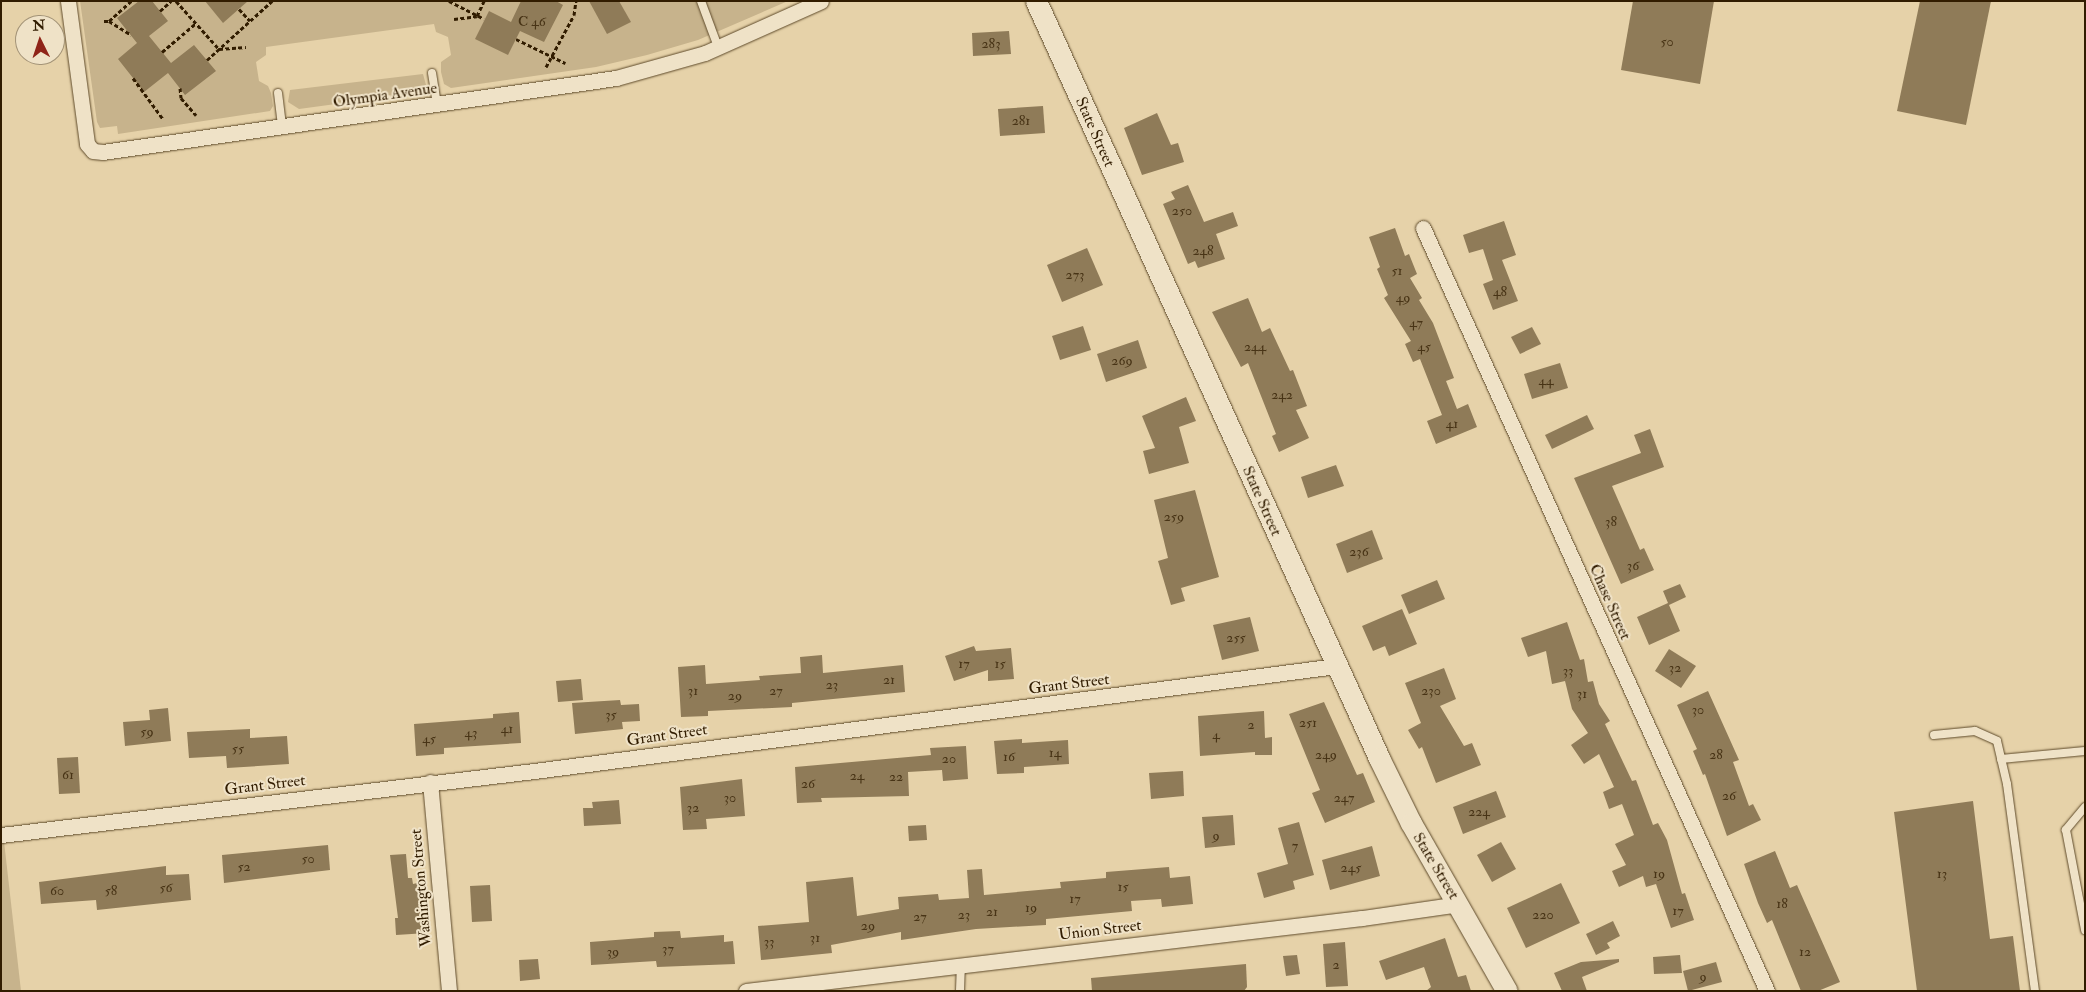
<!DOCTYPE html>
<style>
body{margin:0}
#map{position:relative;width:2086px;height:992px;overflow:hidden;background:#e6d2a9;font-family:"IM FELL Double Pica",serif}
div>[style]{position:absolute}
.green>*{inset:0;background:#c7b38c}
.building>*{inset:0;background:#8f7b58}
.path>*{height:3px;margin-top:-1.5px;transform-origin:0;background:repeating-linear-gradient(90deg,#311c00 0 4px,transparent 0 6.5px)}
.roads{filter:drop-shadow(0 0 1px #5e4a2a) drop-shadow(0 0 1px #5e4a2a)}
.lane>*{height:8px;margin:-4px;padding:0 4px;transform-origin:4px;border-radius:4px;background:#efe2c7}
.street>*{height:15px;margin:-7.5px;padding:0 7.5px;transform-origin:7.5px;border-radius:7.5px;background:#efe2c7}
.secondary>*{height:21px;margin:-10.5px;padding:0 10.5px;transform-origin:10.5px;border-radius:10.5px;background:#efe2c7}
span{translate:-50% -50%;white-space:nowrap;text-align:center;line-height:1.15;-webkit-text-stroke:4px #efe2c7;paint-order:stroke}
.number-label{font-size:14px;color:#483416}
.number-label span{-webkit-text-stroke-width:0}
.street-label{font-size:16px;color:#311c00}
.frame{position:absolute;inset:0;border:2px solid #311c00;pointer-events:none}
.north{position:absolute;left:15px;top:15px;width:50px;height:50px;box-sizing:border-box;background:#efe2c7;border:1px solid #a39377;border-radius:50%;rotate:356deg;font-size:14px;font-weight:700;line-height:20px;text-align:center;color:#311c00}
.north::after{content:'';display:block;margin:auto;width:18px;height:22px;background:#8f2418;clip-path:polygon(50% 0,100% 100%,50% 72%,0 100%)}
</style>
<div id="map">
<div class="green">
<i style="clip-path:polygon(80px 1px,788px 1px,698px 40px,647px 55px,596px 67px,451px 88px,444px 84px,441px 72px,441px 62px,451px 55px,448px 37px,436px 32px,434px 24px,266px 47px,266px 55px,256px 62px,259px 81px,268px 86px,271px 93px,273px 106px,270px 111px,118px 134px,117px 126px,100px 128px,97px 122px)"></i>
<i style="clip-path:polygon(423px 74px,426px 85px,417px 93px,299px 109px,288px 102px,290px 90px)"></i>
<i style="clip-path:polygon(1px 815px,21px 991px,1px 991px)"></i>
</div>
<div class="building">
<i style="clip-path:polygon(139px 1px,152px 1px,168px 21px,149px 36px,171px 63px,194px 45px,216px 71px,185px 95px,168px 73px,144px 92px,118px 59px,137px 43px,117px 18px)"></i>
<i style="clip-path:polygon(205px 1px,248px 1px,223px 23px)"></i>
<i style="clip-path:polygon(521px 1px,556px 1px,563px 5px,544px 42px,520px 31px,508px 55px,475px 39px,489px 11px,511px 22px)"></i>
<i style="clip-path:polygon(589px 1px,619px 1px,631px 22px,607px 34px)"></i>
<i style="clip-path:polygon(1633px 1px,1714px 1px,1700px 84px,1621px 70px)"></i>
<i style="clip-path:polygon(1920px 1px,1991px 1px,1966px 125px,1897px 111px)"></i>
<i style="clip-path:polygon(1009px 31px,1011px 54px,973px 56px,972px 33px)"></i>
<i style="clip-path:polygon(1043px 106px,1045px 133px,1000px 136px,998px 109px)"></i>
<i style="clip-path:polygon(1157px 113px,1171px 145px,1178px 143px,1184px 162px,1142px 175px,1124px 128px)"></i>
<i style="clip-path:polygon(1188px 185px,1204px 222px,1233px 212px,1238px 226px,1216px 234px,1225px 259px,1198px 268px,1195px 261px,1188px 264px,1163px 204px,1175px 199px,1171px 192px)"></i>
<i style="clip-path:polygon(1504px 221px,1516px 255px,1502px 260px,1518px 301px,1493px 310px,1483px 284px,1493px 280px,1483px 249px,1469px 253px,1463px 235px)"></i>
<i style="clip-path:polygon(1395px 228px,1405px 256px,1409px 254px,1417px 274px,1410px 278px,1422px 298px,1419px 300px,1433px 323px,1454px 378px,1446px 381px,1457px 409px,1468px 404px,1477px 427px,1436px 444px,1427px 421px,1442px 415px,1420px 359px,1413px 362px,1405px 344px,1411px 341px,1384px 298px,1388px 295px,1377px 269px,1380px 267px,1369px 237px)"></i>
<i style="clip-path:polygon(1087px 248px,1103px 285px,1062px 302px,1047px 265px)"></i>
<i style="clip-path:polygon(1248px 298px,1262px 332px,1270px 328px,1290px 371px,1293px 370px,1307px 406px,1296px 410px,1309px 438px,1279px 452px,1272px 436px,1276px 434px,1248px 363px,1241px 367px,1212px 312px)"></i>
<i style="clip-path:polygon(1083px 326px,1091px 350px,1060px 360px,1052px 336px)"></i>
<i style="clip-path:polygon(1532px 327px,1541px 344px,1520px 354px,1511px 337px)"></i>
<i style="clip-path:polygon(1138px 340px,1147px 368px,1106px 382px,1097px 354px)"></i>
<i style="clip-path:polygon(1560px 363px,1568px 388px,1532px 399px,1524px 374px)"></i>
<i style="clip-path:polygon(1186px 397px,1196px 421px,1179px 427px,1189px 463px,1149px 474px,1143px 451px,1155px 448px,1142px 416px)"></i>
<i style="clip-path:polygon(1587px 415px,1594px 429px,1552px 449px,1545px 435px)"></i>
<i style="clip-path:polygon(1650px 429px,1664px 467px,1612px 486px,1640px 550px,1644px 548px,1654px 570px,1621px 584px,1574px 478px,1641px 453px,1634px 435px)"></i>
<i style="clip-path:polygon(1336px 465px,1344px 486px,1308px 498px,1301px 477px)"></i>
<i style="clip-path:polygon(1195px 490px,1219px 577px,1181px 588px,1185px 601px,1171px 605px,1158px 561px,1168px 558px,1154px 500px)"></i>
<i style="clip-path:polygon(1372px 530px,1383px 559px,1347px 573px,1336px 544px)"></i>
<i style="clip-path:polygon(1437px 580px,1445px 599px,1409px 614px,1401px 595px)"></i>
<i style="clip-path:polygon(1680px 584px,1686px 597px,1669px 605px,1680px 631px,1649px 645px,1637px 617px,1668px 603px,1663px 591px)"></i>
<i style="clip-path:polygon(1402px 609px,1417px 644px,1389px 656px,1385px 646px,1373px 651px,1362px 626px)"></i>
<i style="clip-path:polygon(1250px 617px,1259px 651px,1222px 660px,1213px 625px)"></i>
<i style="clip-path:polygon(1567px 622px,1580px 660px,1584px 659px,1588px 682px,1593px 681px,1599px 704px,1610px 721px,1605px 724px,1632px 781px,1636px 780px,1653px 825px,1658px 823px,1667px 840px,1682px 894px,1685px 893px,1694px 920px,1671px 928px,1656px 884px,1646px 887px,1643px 876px,1619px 887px,1612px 871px,1626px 865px,1615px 844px,1634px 835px,1622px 804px,1609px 809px,1603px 792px,1614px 787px,1599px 754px,1584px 764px,1571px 745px,1588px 733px,1572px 709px,1565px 681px,1552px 684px,1546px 651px,1528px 657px,1521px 638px)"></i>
<i style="clip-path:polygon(974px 646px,976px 651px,1011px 648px,1014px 679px,988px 681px,988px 670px,954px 681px,945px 656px)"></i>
<i style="clip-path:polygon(1669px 649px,1696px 666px,1681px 688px,1655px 671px)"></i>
<i style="clip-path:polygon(822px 655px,823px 673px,903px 665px,905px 692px,792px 703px,792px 707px,708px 711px,708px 716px,681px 717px,678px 667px,705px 665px,706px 684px,760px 680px,759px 676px,801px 673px,800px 657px)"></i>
<i style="clip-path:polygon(1444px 668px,1456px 699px,1440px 706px,1464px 746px,1472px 743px,1481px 765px,1436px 783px,1422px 747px,1419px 749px,1408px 730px,1421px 723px,1405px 683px)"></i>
<i style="clip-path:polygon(581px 679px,583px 700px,558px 702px,556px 681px)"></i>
<i style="clip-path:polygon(1708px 691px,1739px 760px,1733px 762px,1749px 806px,1753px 804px,1761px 820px,1727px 836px,1705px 774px,1703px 775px,1693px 751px,1697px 749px,1677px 705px)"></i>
<i style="clip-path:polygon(620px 700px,621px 705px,639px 704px,640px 721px,622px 722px,623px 729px,575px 734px,572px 703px)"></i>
<i style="clip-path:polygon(1324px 702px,1357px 775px,1363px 773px,1375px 802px,1325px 823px,1312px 793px,1320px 790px,1289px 714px)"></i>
<i style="clip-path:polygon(168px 708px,171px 741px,125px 746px,123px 722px,150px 720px,149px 710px)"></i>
<i style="clip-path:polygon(1264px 711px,1265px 738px,1272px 737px,1272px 755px,1255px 755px,1255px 752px,1200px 756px,1198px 716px)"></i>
<i style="clip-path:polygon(519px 712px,521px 743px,444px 748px,444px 754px,416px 756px,414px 724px,493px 718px,493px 714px)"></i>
<i style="clip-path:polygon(250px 729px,250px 738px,287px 736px,289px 764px,227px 768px,226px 756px,189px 758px,187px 732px)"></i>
<i style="clip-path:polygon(1022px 739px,1022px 743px,1068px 740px,1069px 764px,1024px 767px,1024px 773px,997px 774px,994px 741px)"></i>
<i style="clip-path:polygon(966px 746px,968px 779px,943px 781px,942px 770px,908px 772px,909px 796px,821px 798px,822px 802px,797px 803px,795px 767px,931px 755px,930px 748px)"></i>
<i style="clip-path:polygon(78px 757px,80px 793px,59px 794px,57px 758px)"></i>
<i style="clip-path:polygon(1183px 771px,1184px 796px,1151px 799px,1149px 773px)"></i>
<i style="clip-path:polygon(742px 779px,745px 816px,706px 819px,707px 829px,683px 830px,680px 787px)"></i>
<i style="clip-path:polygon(1496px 791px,1506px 817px,1463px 834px,1453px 807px)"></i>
<i style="clip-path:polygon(619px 800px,621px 824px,584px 826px,583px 808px,593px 808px,592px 802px)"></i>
<i style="clip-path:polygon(1973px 801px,1990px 939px,2013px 936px,2020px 991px,1917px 991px,1894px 812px)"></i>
<i style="clip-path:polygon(1233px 815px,1235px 845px,1205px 848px,1202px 817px)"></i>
<i style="clip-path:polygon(1299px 822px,1314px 875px,1293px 881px,1295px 889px,1264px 898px,1257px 873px,1288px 864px,1278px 828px)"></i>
<i style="clip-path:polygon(926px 825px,927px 840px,909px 841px,908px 826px)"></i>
<i style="clip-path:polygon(1501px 842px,1516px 869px,1492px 882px,1477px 855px)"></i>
<i style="clip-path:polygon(328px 845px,330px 870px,224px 883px,222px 855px)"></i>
<i style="clip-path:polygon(1372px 846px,1380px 876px,1330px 890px,1322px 860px)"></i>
<i style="clip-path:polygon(1775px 851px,1790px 888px,1797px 885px,1840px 982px,1818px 991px,1801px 991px,1772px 920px,1767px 923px,1758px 903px,1744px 864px)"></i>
<i style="clip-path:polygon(406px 854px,408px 878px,412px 878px,413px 884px,422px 882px,427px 933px,396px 935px,395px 918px,398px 918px,390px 855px)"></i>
<i style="clip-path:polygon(166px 866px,166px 875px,189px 874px,191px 900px,97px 910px,96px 900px,41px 904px,39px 882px)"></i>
<i style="clip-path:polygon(1169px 867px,1170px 878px,1190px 876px,1193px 904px,1162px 907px,1161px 899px,1131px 901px,1132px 911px,1046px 919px,1046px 925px,976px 929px,901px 940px,901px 932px,831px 945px,832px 953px,761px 960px,758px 926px,809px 922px,806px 882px,853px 877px,857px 916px,899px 909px,898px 897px,938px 894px,939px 900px,969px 898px,967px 870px,982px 869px,984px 895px,1061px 888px,1060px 882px,1106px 878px,1106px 872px)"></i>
<i style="clip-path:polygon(1561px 883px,1580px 923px,1526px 948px,1507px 908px)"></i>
<i style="clip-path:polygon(490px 885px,492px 921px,472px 922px,470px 886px)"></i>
<i style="clip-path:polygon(1613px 921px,1620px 936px,1607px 943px,1610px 948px,1596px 955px,1586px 934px)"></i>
<i style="clip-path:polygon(680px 931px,681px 938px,724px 935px,724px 942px,733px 941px,735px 964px,657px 967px,656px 961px,591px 965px,590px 942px,654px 937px,654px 932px)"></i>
<i style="clip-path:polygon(1445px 938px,1458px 977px,1466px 975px,1471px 991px,1426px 991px,1431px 987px,1424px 967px,1386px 980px,1379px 961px)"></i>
<i style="clip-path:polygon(1345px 942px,1348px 986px,1326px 987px,1323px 944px)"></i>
<i style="clip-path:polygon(1297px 955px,1300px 974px,1286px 976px,1283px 956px)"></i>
<i style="clip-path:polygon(1680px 955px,1682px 973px,1654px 974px,1653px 957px)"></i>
<i style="clip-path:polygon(538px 959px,540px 979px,520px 981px,519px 960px)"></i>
<i style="clip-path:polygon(1619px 959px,1619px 962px,1582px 977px,1587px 991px,1562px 991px,1554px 973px,1581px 962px)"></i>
<i style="clip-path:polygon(1716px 962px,1722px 982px,1688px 991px,1683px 971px)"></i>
<i style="clip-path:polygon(1246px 964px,1247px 987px,1244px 991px,1092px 991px,1091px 978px)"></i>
</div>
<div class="path">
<i style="left:176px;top:1px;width:64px;rotate:48.1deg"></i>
<i style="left:219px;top:49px;width:27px;rotate:-4deg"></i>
<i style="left:449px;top:1px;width:39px;rotate:27deg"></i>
<i style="left:239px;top:9px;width:16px;rotate:47deg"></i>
<i style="left:160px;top:11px;width:15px;rotate:-42deg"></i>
<i style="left:454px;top:19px;width:23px;rotate:-7deg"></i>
<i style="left:477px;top:16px;width:17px;rotate:-65deg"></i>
<i style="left:104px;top:21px;width:5px"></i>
<i style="left:109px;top:21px;width:30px;rotate:-42deg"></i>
<i style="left:109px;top:21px;width:26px;rotate:32deg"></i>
<i style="left:516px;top:39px;width:55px;rotate:26.1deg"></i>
<i style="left:162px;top:52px;width:45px;rotate:-40.5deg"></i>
<i style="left:207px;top:60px;width:88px;rotate:-42.2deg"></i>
<i style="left:546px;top:67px;width:59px;rotate:-61.7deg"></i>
<i style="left:574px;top:15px;width:14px;rotate:-82deg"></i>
<i style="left:133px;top:78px;width:51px;rotate:53.8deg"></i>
<i style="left:180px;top:88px;width:10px;rotate:84deg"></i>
<i style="left:181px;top:98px;width:23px;rotate:49deg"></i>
</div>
<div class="roads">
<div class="lane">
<i style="left:701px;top:1px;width:49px;rotate:69.7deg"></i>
<i style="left:432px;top:73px;width:32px;rotate:81deg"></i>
<i style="left:278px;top:93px;width:33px;rotate:83deg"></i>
<i style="left:1934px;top:735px;width:41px;rotate:-5.6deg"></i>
<i style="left:1975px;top:731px;width:24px;rotate:24deg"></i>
<i style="left:1997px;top:741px;width:44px;rotate:76.9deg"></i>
<i style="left:2007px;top:784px;width:209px;rotate:82.3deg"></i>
<i style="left:2001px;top:759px;width:84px;rotate:-5.4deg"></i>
<i style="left:2085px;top:807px;width:30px;rotate:130deg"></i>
<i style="left:2066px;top:830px;width:102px;rotate:79.2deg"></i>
<i style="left:960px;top:991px;width:27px;rotate:-88deg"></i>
</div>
<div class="street">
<i style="left:68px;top:1px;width:144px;rotate:82.4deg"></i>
<i style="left:87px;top:144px;width:9px;rotate:49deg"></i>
<i style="left:93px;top:151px;width:10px;rotate:6deg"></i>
<i style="left:103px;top:152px;width:518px;rotate:-8.21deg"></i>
<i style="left:616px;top:78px;width:92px;rotate:-15.7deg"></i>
<i style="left:705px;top:53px;width:127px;rotate:-24.1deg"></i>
<i style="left:1423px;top:228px;width:837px;rotate:65.73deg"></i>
<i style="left:430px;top:782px;width:210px;rotate:84.8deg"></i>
<i style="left:1px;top:835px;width:545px;rotate:-6.85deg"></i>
<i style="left:542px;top:770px;width:801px;rotate:-7.46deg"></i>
<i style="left:746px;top:991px;width:620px;rotate:-6.76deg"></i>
<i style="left:1362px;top:918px;width:98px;rotate:-8.2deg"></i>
</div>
<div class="secondary">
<i style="left:1036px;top:1px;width:831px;rotate:65.62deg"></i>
<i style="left:1379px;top:758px;width:72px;rotate:63.8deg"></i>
<i style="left:1411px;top:823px;width:193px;rotate:60.3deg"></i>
</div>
</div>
<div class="number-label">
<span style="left:532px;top:22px">C 46</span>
<span style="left:1667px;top:42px">50</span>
<span style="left:991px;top:44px">283</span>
<span style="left:1021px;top:121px">281</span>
<span style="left:1182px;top:211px">250</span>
<span style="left:1203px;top:251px">248</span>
<span style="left:1397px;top:271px">51</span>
<span style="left:1075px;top:275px">273</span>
<span style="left:1500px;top:292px">48</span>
<span style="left:1403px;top:298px">49</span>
<span style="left:1416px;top:323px">47</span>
<span style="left:1255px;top:347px">244</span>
<span style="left:1424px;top:347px">45</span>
<span style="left:1122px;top:361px">269</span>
<span style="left:1546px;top:381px">44</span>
<span style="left:1282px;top:395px">242</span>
<span style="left:1452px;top:424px">41</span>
<span style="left:1174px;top:517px">259</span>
<span style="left:1611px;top:522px">38</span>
<span style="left:1359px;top:552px">236</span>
<span style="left:1633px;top:566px">36</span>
<span style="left:1236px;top:638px">255</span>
<span style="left:964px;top:664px">17</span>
<span style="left:1000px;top:664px">15</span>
<span style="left:1675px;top:668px">32</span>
<span style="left:1568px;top:671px">33</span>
<span style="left:889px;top:680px">21</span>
<span style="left:832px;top:685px">23</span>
<span style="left:693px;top:691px">31</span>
<span style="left:776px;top:691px">27</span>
<span style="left:1431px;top:691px">230</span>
<span style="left:1582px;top:694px">31</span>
<span style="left:735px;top:696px">29</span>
<span style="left:1698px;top:710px">30</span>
<span style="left:611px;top:715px">35</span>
<span style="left:1308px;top:723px">251</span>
<span style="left:1251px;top:725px">2</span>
<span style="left:507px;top:729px">41</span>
<span style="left:147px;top:732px">59</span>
<span style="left:471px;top:733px">43</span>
<span style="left:1216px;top:735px">4</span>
<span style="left:429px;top:739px">45</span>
<span style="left:238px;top:749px">55</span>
<span style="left:1055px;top:753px">14</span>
<span style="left:1326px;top:755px">249</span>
<span style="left:1716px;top:755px">28</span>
<span style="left:1009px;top:757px">16</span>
<span style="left:949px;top:759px">20</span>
<span style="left:68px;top:775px">61</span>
<span style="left:857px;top:776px">24</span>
<span style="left:896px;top:777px">22</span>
<span style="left:808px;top:784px">26</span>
<span style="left:1729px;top:796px">26</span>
<span style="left:730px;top:798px">30</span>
<span style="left:1344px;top:798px">247</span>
<span style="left:693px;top:808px">32</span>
<span style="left:1479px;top:812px">224</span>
<span style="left:1216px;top:836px">9</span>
<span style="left:1295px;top:846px">7</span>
<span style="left:308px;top:859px">50</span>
<span style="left:244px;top:867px">52</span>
<span style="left:1351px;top:868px">245</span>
<span style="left:1659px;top:874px">19</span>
<span style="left:1942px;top:874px">13</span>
<span style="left:1123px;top:887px">15</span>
<span style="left:166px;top:888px">56</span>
<span style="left:57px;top:891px">60</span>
<span style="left:111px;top:891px">58</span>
<span style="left:1075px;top:899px">17</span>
<span style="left:1782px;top:904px">18</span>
<span style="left:1031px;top:908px">19</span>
<span style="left:1678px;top:911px">17</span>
<span style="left:992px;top:912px">21</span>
<span style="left:964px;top:915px">23</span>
<span style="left:1543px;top:915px">220</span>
<span style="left:920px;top:917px">27</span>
<span style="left:868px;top:926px">29</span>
<span style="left:815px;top:938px">31</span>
<span style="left:769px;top:942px">33</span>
<span style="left:668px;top:949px">37</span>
<span style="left:613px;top:952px">39</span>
<span style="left:1805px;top:952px">12</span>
<span style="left:1336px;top:965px">2</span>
<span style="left:1703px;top:977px">9</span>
</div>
<div class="street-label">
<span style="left:385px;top:95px;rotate:-8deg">Olympia Avenue</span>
<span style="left:1095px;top:132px;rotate:66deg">State Street</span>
<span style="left:1262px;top:501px;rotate:66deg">State Street</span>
<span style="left:1610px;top:602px;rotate:66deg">Chase Street</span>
<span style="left:1069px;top:684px;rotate:-7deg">Grant Street</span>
<span style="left:667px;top:735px;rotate:-8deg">Grant Street</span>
<span style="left:265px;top:785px;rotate:-7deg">Grant Street</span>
<span style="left:1436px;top:866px;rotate:59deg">State Street</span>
<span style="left:421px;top:888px;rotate:-95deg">Washington Street</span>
<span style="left:1100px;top:930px;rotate:-7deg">Union Street</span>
</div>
<div class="frame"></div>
<div class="north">N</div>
</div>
